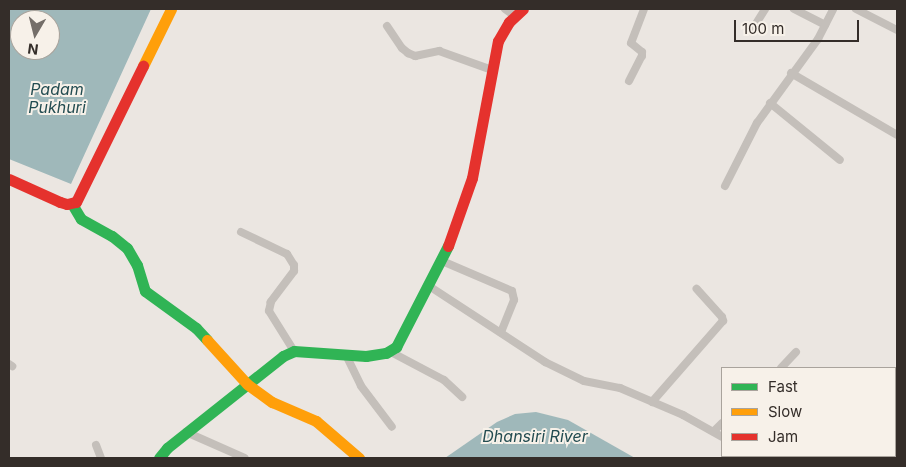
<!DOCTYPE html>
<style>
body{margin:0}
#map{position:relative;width:906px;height:467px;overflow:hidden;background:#ebe6e1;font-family:Inter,sans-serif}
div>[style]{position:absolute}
.water>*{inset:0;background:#9fb8ba}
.street>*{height:8px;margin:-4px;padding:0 4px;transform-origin:4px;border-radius:4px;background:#c4bfba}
.fast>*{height:11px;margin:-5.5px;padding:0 5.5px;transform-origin:5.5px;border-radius:5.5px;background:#30b455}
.slow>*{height:11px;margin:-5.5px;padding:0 5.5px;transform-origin:5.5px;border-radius:5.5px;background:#ff9f0a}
.jam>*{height:11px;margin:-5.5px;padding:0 5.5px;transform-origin:5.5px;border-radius:5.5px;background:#e5322d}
span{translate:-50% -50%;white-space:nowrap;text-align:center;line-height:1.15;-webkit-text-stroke:4px #f7f1e9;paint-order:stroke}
.water-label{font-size:16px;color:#234c51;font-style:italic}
.frame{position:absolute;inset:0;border:10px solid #342d29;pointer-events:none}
.legend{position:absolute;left:721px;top:367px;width:175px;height:90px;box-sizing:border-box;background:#f7f1e9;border:1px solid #a9a39c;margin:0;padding:6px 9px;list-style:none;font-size:15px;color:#342d29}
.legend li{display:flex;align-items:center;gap:10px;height:25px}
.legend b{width:25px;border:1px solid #a9a39c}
.north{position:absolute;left:10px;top:10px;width:50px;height:50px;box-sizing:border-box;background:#f7f1e9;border:1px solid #a9a39c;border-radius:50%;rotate:188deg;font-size:14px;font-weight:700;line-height:20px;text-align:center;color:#342d29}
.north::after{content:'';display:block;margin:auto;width:18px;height:22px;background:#746e69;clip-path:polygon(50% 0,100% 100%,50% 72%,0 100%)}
.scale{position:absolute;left:734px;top:20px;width:125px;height:22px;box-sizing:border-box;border:2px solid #342d29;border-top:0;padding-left:6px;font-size:15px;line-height:18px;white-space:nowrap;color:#342d29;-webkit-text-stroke:4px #f7f1e9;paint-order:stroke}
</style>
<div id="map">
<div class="water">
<i style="clip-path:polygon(evenodd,9px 9px,151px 9px,71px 184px,9px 159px,9px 9px,20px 20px,50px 20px,50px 50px,20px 50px,20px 20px)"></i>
<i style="clip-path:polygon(536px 412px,568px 420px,635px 458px,445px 458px,497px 422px,515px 414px)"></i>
</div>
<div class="street">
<i style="left:505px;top:9px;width:12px;rotate:35deg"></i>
<i style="left:794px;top:9px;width:35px;rotate:27deg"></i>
<i style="left:856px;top:9px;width:46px;rotate:27.1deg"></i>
<i style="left:387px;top:26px;width:27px;rotate:56deg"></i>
<i style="left:402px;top:48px;width:8px;rotate:40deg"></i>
<i style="left:408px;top:53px;width:8px;rotate:23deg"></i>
<i style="left:415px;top:56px;width:25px;rotate:-12deg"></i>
<i style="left:439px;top:51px;width:56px;rotate:19.7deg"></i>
<i style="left:752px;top:30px;width:25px;rotate:-58deg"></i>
<i style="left:791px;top:73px;width:123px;rotate:30.3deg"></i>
<i style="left:629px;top:81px;width:28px;rotate:-63deg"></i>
<i style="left:642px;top:56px;width:4px;rotate:-90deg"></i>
<i style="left:642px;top:52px;width:14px;rotate:-141deg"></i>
<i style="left:631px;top:43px;width:36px;rotate:-69deg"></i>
<i style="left:770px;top:103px;width:90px;rotate:39.2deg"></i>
<i style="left:725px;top:186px;width:71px;rotate:-63.1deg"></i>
<i style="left:757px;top:123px;width:104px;rotate:-54deg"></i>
<i style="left:818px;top:39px;width:34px;rotate:-63deg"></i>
<i style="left:241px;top:232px;width:51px;rotate:25.6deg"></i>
<i style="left:287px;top:254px;width:13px;rotate:58deg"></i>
<i style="left:294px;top:265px;width:6px;rotate:90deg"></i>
<i style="left:294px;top:271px;width:39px;rotate:127deg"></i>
<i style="left:271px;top:302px;width:9px;rotate:103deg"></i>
<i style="left:269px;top:311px;width:47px;rotate:58deg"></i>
<i style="left:442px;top:261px;width:76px;rotate:23.2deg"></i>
<i style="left:512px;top:291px;width:9px;rotate:77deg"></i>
<i style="left:514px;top:300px;width:35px;rotate:112deg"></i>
<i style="left:429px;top:286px;width:139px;rotate:33.2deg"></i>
<i style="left:545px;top:362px;width:43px;rotate:26deg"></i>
<i style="left:584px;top:381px;width:37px;rotate:11deg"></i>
<i style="left:620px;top:388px;width:69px;rotate:23.2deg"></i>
<i style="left:683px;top:415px;width:45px;rotate:29.4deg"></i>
<i style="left:389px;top:351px;width:62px;rotate:27.8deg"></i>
<i style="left:444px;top:380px;width:25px;rotate:43deg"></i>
<i style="left:346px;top:355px;width:34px;rotate:64deg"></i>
<i style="left:361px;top:386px;width:51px;rotate:52.9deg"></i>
<i style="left:9px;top:364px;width:4px;rotate:34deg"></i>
<i style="left:781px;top:368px;width:22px;rotate:-47deg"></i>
<i style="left:652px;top:402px;width:108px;rotate:-48.8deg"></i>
<i style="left:723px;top:321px;width:4px;rotate:-104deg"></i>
<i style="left:722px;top:317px;width:38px;rotate:-132deg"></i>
<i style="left:895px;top:412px;width:3px;rotate:45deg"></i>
<i style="left:714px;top:431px;width:11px;rotate:-45deg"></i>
<i style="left:186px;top:432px;width:64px;rotate:23.8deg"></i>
<i style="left:96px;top:445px;width:14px;rotate:69deg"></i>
<i style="left:743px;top:456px;width:3px;rotate:45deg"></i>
<i style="left:785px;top:456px;width:5px;rotate:22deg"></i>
<i style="left:761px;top:458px;width:4px;rotate:-34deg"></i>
</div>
<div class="fast">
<i style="left:72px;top:204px;width:17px;rotate:59deg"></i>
<i style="left:81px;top:219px;width:35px;rotate:29deg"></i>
<i style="left:112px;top:236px;width:19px;rotate:39deg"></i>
<i style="left:127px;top:248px;width:20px;rotate:60deg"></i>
<i style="left:137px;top:265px;width:27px;rotate:73deg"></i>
<i style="left:145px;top:291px;width:63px;rotate:36deg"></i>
<i style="left:196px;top:328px;width:16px;rotate:47deg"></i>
<i style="left:159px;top:458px;width:13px;rotate:-51deg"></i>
<i style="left:167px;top:448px;width:148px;rotate:-38.4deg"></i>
<i style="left:283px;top:356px;width:12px;rotate:-24deg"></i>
<i style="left:294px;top:351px;width:72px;rotate:4deg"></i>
<i style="left:366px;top:356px;width:20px;rotate:-9deg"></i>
<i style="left:386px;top:353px;width:12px;rotate:-31deg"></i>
<i style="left:396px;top:347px;width:114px;rotate:-62.8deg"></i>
</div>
<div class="slow">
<i style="left:143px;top:66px;width:64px;rotate:-63.8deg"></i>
<i style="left:207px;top:340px;width:59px;rotate:47.7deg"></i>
<i style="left:247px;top:384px;width:31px;rotate:36deg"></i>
<i style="left:272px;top:402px;width:48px;rotate:23.4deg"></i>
<i style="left:316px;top:421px;width:57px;rotate:40.7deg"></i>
</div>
<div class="jam">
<i style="left:9px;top:179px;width:56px;rotate:24.3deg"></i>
<i style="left:60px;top:202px;width:7px;rotate:16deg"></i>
<i style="left:67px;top:204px;width:9px;rotate:-13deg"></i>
<i style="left:76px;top:202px;width:152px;rotate:-63.8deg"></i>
<i style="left:448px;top:246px;width:72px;rotate:-70.6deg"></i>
<i style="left:472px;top:178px;width:139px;rotate:-79.3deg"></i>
<i style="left:498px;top:41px;width:22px;rotate:-60deg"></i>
<i style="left:509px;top:22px;width:19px;rotate:-43deg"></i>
</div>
<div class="water-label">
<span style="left:57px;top:98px">Padam<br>Pukhuri</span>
<span style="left:535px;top:436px">Dhansiri River</span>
</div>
<div class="frame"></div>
<ul class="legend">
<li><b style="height:6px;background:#30b455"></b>Fast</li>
<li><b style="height:6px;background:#ff9f0a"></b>Slow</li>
<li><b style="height:6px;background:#e5322d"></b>Jam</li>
</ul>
<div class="north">N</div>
<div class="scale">100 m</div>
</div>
